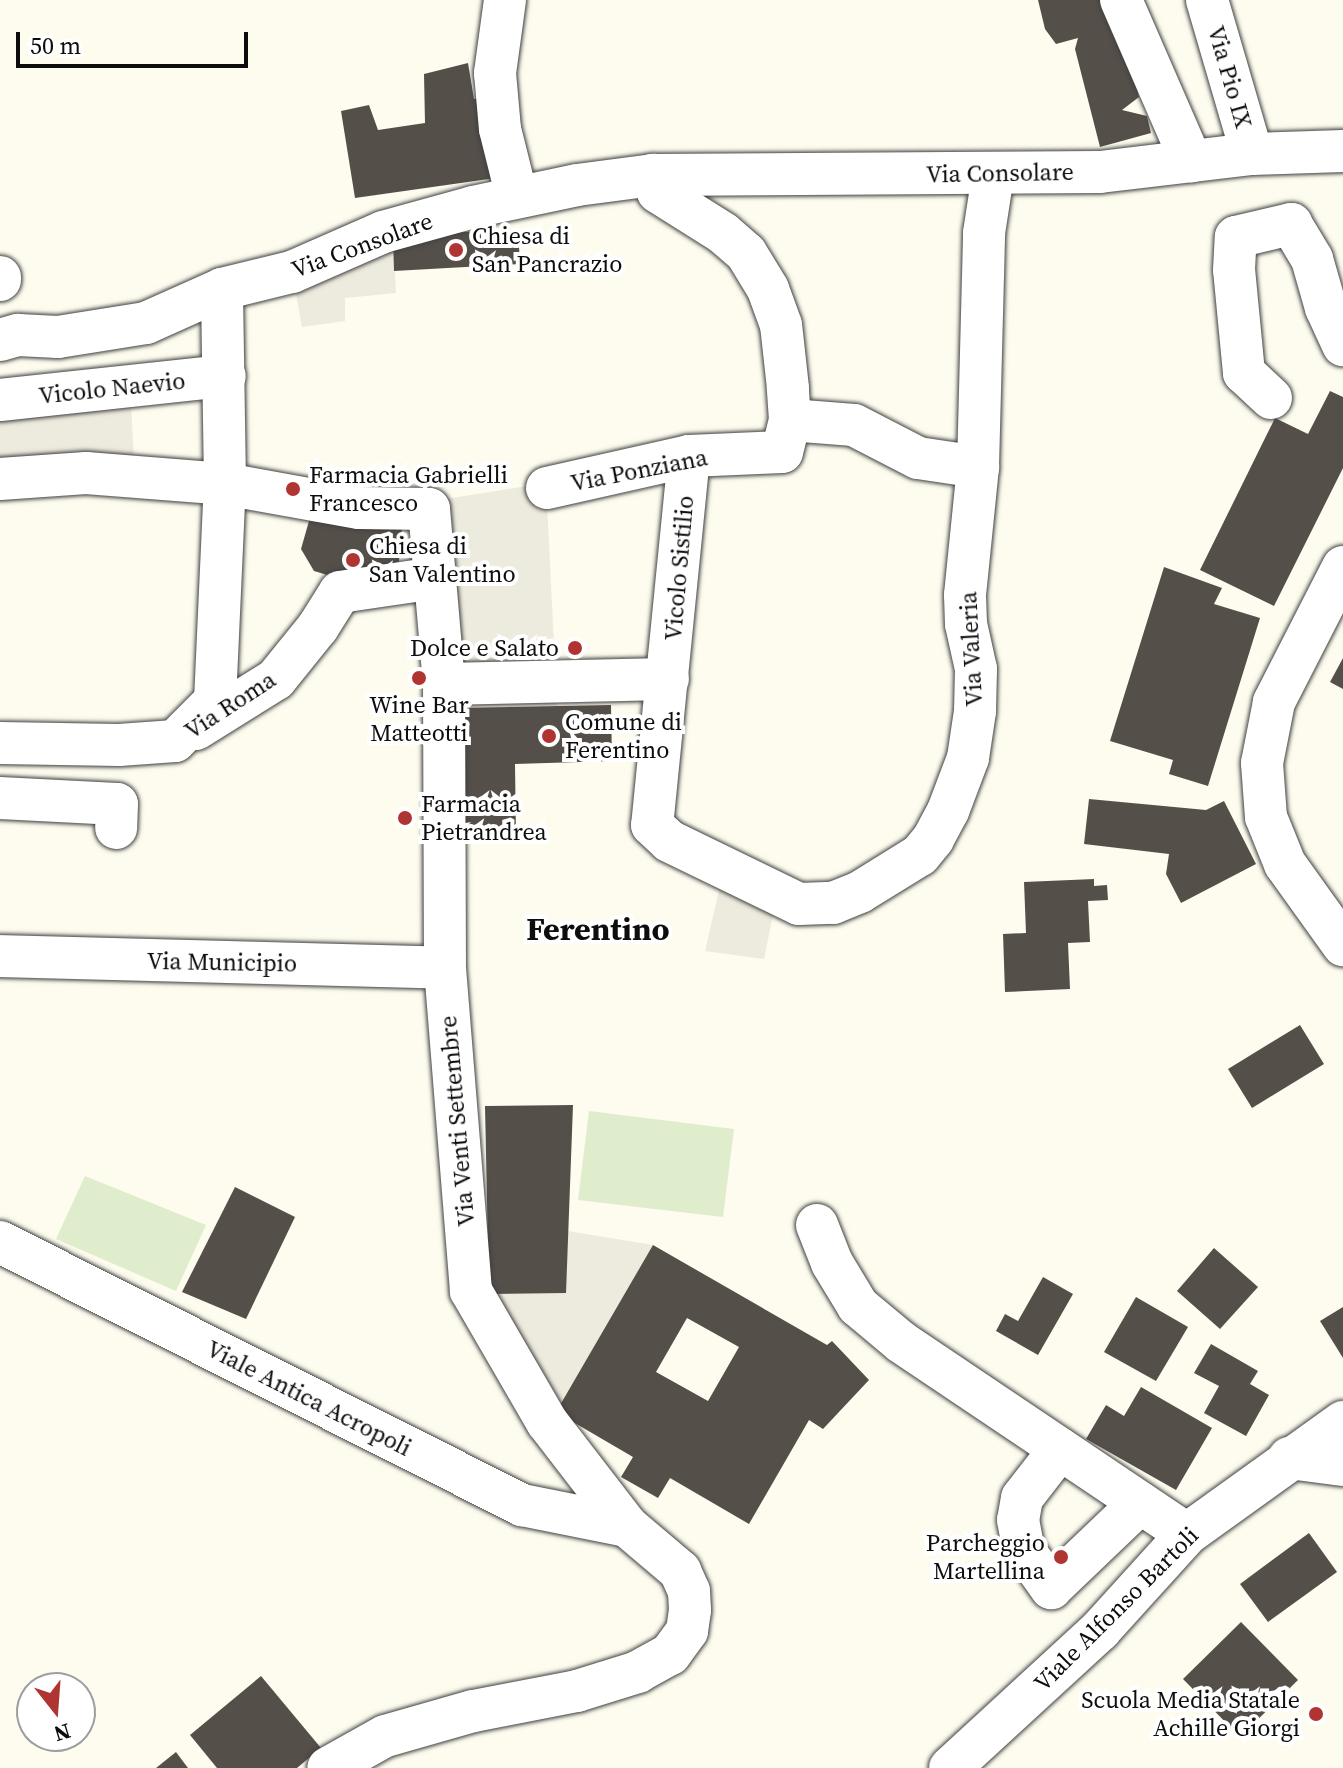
<!DOCTYPE html>
<style>
body{margin:0}
#map{position:relative;width:1343px;height:1768px;overflow:hidden;background:#fdfcef;font-family:"Source Serif 4",serif}
div>[style]{position:absolute}
.pitch>*{inset:0;background:#dfedcc}
.plaza>*{inset:0;background:#edeade}
.building>*{inset:0;background:#554f4a}
.roads{filter:drop-shadow(0 0 2px #404040) drop-shadow(0 0 2px #404040)}
.minor>*{height:42px;margin:-21px;padding:0 21px;transform-origin:21px;border-radius:21px;background:#fff}
.dots>*{width:22px;height:22px;translate:-50% -50%;box-sizing:border-box;border:4px solid #fff;border-radius:50%}
span{translate:-50% -50%;white-space:nowrap;text-align:center;line-height:1.15;-webkit-text-stroke:8px #fff;paint-order:stroke}
.street-label{font-size:24px;color:#0d0d0d}
.poi-label{font-size:24px;color:#0d0d0d}
.left{translate:0 -50%;text-align:left}
.right{translate:-100% -50%;text-align:right}
.district-label{font-size:32px;color:#0d0d0d;font-weight:700}
.north{position:absolute;left:16px;top:1672px;width:80px;height:80px;box-sizing:border-box;background:#fff;border:2px solid #9e9e9e;border-radius:50%;rotate:163deg;font-size:22px;font-weight:700;line-height:32px;text-align:center;color:#0d0d0d}
.north::after{content:'';display:block;margin:auto;width:28px;height:36px;background:#b03532;clip-path:polygon(50% 0,100% 100%,50% 72%,0 100%)}
.scale{position:absolute;left:16px;top:32px;width:232px;height:36px;box-sizing:border-box;border:4px solid #0d0d0d;border-top:0;padding-left:10px;font-size:24px;line-height:28px;white-space:nowrap;color:#0d0d0d;-webkit-text-stroke:6px #fff;paint-order:stroke}
</style>
<div id="map">
<div class="pitch">
<i style="clip-path:polygon(589px 1111px,734px 1129px,723px 1217px,578px 1200px)"></i>
<i style="clip-path:polygon(85px 1176px,206px 1225px,176px 1291px,56px 1239px)"></i>
</div>
<div class="plaza">
<i style="clip-path:polygon(393px 236px,396px 293px,345px 298px,345px 321px,302px 327px,291px 267px)"></i>
<i style="clip-path:polygon(131px 404px,134px 460px,0 471px,0 417px)"></i>
<i style="clip-path:polygon(546px 483px,557px 706px,457px 708px,421px 503px)"></i>
<i style="clip-path:polygon(724px 869px,777px 895px,764px 959px,705px 951px)"></i>
<i style="clip-path:polygon(568px 1231px,653px 1245px,556px 1412px,489px 1294px)"></i>
</div>
<div class="building">
<i style="clip-path:polygon(1038px 0,1114px 0,1139px 97px,1122px 110px,1147px 116px,1151px 133px,1100px 147px,1075px 49px,1078px 38px,1056px 44px,1045px 29px)"></i>
<i style="clip-path:polygon(468px 63px,474px 99px,484px 97px,496px 178px,355px 198px,341px 111px,369px 105px,378px 130px,425px 123px,424px 74px)"></i>
<i style="clip-path:polygon(518px 229px,520px 264px,394px 271px,393px 236px)"></i>
<i style="clip-path:polygon(1330px 391px,1343px 397px,1343px 468px,1274px 606px,1200px 570px,1275px 418px,1308px 434px)"></i>
<i style="clip-path:polygon(309px 521px,402px 527px,398px 573px,334px 577px,314px 571px,301px 549px)"></i>
<i style="clip-path:polygon(1164px 567px,1222px 588px,1214px 604px,1260px 618px,1208px 786px,1169px 774px,1173px 760px,1110px 741px)"></i>
<i style="clip-path:polygon(1343px 658px,1343px 689px,1330px 682px)"></i>
<i style="clip-path:polygon(611px 705px,612px 761px,515px 764px,516px 838px,460px 839px,457px 708px)"></i>
<i style="clip-path:polygon(1089px 799px,1206px 810px,1224px 801px,1256px 864px,1181px 903px,1166px 874px,1169px 854px,1084px 844px)"></i>
<i style="clip-path:polygon(1094px 879px,1094px 886px,1107px 885px,1108px 900px,1088px 901px,1090px 942px,1068px 943px,1070px 989px,1005px 992px,1003px 934px,1026px 933px,1024px 882px)"></i>
<i style="clip-path:polygon(1300px 1025px,1324px 1064px,1252px 1108px,1228px 1069px)"></i>
<i style="clip-path:polygon(573px 1105px,566px 1293px,489px 1294px,485px 1106px)"></i>
<i style="clip-path:polygon(235px 1187px,295px 1217px,246px 1319px,182px 1292px)"></i>
<i style="clip-path:polygon(evenodd,653px 1245px,827px 1345px,832px 1341px,869px 1380px,823px 1429px,809px 1420px,749px 1524px,670px 1478px,658px 1498px,621px 1477px,633px 1457px,556px 1412px,653px 1245px,687px 1318px,739px 1347px,708px 1401px,656px 1372px,687px 1318px)"></i>
<i style="clip-path:polygon(1214px 1248px,1258px 1287px,1220px 1329px,1177px 1291px)"></i>
<i style="clip-path:polygon(1043px 1277px,1073px 1294px,1038px 1355px,996px 1331px,1005px 1314px,1018px 1321px)"></i>
<i style="clip-path:polygon(1136px 1297px,1188px 1327px,1156px 1381px,1104px 1352px)"></i>
<i style="clip-path:polygon(1343px 1307px,1343px 1358px,1320px 1321px)"></i>
<i style="clip-path:polygon(1211px 1344px,1258px 1371px,1250px 1384px,1269px 1395px,1246px 1436px,1204px 1413px,1219px 1386px,1194px 1373px)"></i>
<i style="clip-path:polygon(1141px 1387px,1212px 1428px,1176px 1490px,1086px 1439px,1106px 1405px,1124px 1416px)"></i>
<i style="clip-path:polygon(1309px 1533px,1337px 1572px,1268px 1622px,1240px 1584px)"></i>
<i style="clip-path:polygon(1241px 1622px,1298px 1680px,1240px 1737px,1183px 1679px)"></i>
<i style="clip-path:polygon(261px 1676px,321px 1748px,297px 1768px,217px 1768px,190px 1735px)"></i>
<i style="clip-path:polygon(176px 1752px,188px 1768px,156px 1768px)"></i>
</div>
<div class="roads">
<div class="minor">
<i style="left:505px;top:0;width:74px;rotate:97.8deg"></i>
<i style="left:495px;top:73px;width:56px;rotate:84.9deg"></i>
<i style="left:500px;top:129px;width:70px;rotate:76deg"></i>
<i style="left:1121px;top:0;width:176px;rotate:66.5deg"></i>
<i style="left:1207px;top:0;width:160px;rotate:73.7deg"></i>
<i style="left:0;top:277px;width:3px;rotate:90deg"></i>
<i style="left:0;top:340px;width:19px;rotate:-16deg"></i>
<i style="left:18px;top:335px;width:40px;rotate:2.9deg"></i>
<i style="left:58px;top:337px;width:89px;rotate:-9deg"></i>
<i style="left:146px;top:323px;width:83px;rotate:-24.1deg"></i>
<i style="left:222px;top:289px;width:72px;rotate:-13.7deg"></i>
<i style="left:292px;top:272px;width:99px;rotate:-23.7deg"></i>
<i style="left:383px;top:232px;width:93px;rotate:-15.5deg"></i>
<i style="left:473px;top:207px;width:106px;rotate:-11.9deg"></i>
<i style="left:577px;top:185px;width:77px;rotate:-7.5deg"></i>
<i style="left:653px;top:175px;width:447px;rotate:-0.4deg"></i>
<i style="left:1100px;top:172px;width:153px;rotate:-6.8deg"></i>
<i style="left:1252px;top:154px;width:91px;rotate:-1.9deg"></i>
<i style="left:1271px;top:398px;width:37px;rotate:-137deg"></i>
<i style="left:1244px;top:373px;width:103px;rotate:-95.5deg"></i>
<i style="left:1234px;top:270px;width:33px;rotate:-87deg"></i>
<i style="left:1236px;top:237px;width:57px;rotate:-13.3deg"></i>
<i style="left:1291px;top:224px;width:41px;rotate:59deg"></i>
<i style="left:1312px;top:259px;width:51px;rotate:74.1deg"></i>
<i style="left:1326px;top:308px;width:41px;rotate:65.3deg"></i>
<i style="left:0;top:400px;width:226px;rotate:-6.1deg"></i>
<i style="left:790px;top:420px;width:64px;rotate:4.5deg"></i>
<i style="left:854px;top:425px;width:72px;rotate:27.3deg"></i>
<i style="left:918px;top:458px;width:61px;rotate:8.5deg"></i>
<i style="left:689px;top:456px;width:371px;rotate:95.7deg"></i>
<i style="left:652px;top:825px;width:23px;rotate:43deg"></i>
<i style="left:669px;top:841px;width:144px;rotate:25.9deg"></i>
<i style="left:799px;top:904px;width:34px;rotate:-2deg"></i>
<i style="left:833px;top:903px;width:29px;rotate:-22deg"></i>
<i style="left:860px;top:892px;width:70px;rotate:-31.7deg"></i>
<i style="left:920px;top:855px;width:21px;rotate:-51deg"></i>
<i style="left:933px;top:839px;width:32px;rotate:-62deg"></i>
<i style="left:948px;top:811px;width:57px;rotate:-69.3deg"></i>
<i style="left:968px;top:758px;width:48px;rotate:-81.5deg"></i>
<i style="left:975px;top:711px;width:42px;rotate:-88.6deg"></i>
<i style="left:976px;top:669px;width:46px;rotate:-102.5deg"></i>
<i style="left:966px;top:624px;width:29px;rotate:-92deg"></i>
<i style="left:965px;top:595px;width:129px;rotate:-84.2deg"></i>
<i style="left:978px;top:467px;width:234px;rotate:-88.5deg"></i>
<i style="left:984px;top:233px;width:59px;rotate:-81.2deg"></i>
<i style="left:0;top:479px;width:86px;rotate:-4deg"></i>
<i style="left:86px;top:473px;width:139px;rotate:4.5deg"></i>
<i style="left:225px;top:484px;width:136px;rotate:10.2deg"></i>
<i style="left:359px;top:508px;width:70px;rotate:0.8deg"></i>
<i style="left:429px;top:509px;width:176px;rotate:85.1deg"></i>
<i style="left:444px;top:684px;width:284px;rotate:89.8deg"></i>
<i style="left:445px;top:968px;width:324px;rotate:85.4deg"></i>
<i style="left:471px;top:1291px;width:151px;rotate:59.9deg"></i>
<i style="left:547px;top:1422px;width:131px;rotate:52.4deg"></i>
<i style="left:627px;top:1526px;width:70px;rotate:40.3deg"></i>
<i style="left:680px;top:1571px;width:22px;rotate:66deg"></i>
<i style="left:689px;top:1591px;width:19px;rotate:87deg"></i>
<i style="left:690px;top:1610px;width:21px;rotate:98deg"></i>
<i style="left:687px;top:1631px;width:29px;rotate:126deg"></i>
<i style="left:670px;top:1654px;width:37px;rotate:151deg"></i>
<i style="left:638px;top:1672px;width:64px;rotate:162.7deg"></i>
<i style="left:577px;top:1691px;width:106px;rotate:169.1deg"></i>
<i style="left:473px;top:1711px;width:91px;rotate:164.1deg"></i>
<i style="left:385px;top:1736px;width:65px;rotate:150.7deg"></i>
<i style="left:547px;top:488px;width:146px;rotate:-12.7deg"></i>
<i style="left:689px;top:456px;width:93px;rotate:-2.5deg"></i>
<i style="left:782px;top:452px;width:33px;rotate:-76deg"></i>
<i style="left:790px;top:420px;width:32px;rotate:-94deg"></i>
<i style="left:788px;top:388px;width:63px;rotate:-96.3deg"></i>
<i style="left:781px;top:325px;width:38px;rotate:-110deg"></i>
<i style="left:768px;top:289px;width:42px;rotate:-121.4deg"></i>
<i style="left:746px;top:253px;width:30px;rotate:-139deg"></i>
<i style="left:723px;top:233px;width:77px;rotate:-147.8deg"></i>
<i style="left:658px;top:192px;width:18px;rotate:-106deg"></i>
<i style="left:1343px;top:567px;width:152px;rotate:117.1deg"></i>
<i style="left:1274px;top:702px;width:62px;rotate:101.1deg"></i>
<i style="left:1262px;top:763px;width:54px;rotate:85.8deg"></i>
<i style="left:1266px;top:817px;width:51px;rotate:68deg"></i>
<i style="left:1285px;top:864px;width:100px;rotate:54.4deg"></i>
<i style="left:444px;top:684px;width:224px;rotate:-1.3deg"></i>
<i style="left:196px;top:729px;width:94px;rotate:-32deg"></i>
<i style="left:276px;top:679px;width:67px;rotate:-51.1deg"></i>
<i style="left:318px;top:627px;width:41px;rotate:-57.8deg"></i>
<i style="left:340px;top:592px;width:96px;rotate:-8.4deg"></i>
<i style="left:0;top:743px;width:119px;rotate:1deg"></i>
<i style="left:119px;top:745px;width:56px;rotate:-4.1deg"></i>
<i style="left:175px;top:741px;width:57px;rotate:-45deg"></i>
<i style="left:215px;top:701px;width:217px;rotate:-87.4deg"></i>
<i style="left:225px;top:484px;width:195px;rotate:-90.9deg"></i>
<i style="left:0;top:798px;width:117px;rotate:2.9deg"></i>
<i style="left:117px;top:804px;width:24px;rotate:92deg"></i>
<i style="left:0;top:956px;width:445px;rotate:1.5deg"></i>
<i style="left:817px;top:1225px;width:41px;rotate:68.5deg"></i>
<i style="left:832px;top:1263px;width:50px;rotate:58.8deg"></i>
<i style="left:858px;top:1306px;width:56px;rotate:39.9deg"></i>
<i style="left:901px;top:1342px;width:344px;rotate:33.9deg"></i>
<i style="left:0;top:1242px;width:585px;rotate:26.74deg"></i>
<i style="left:522px;top:1505px;width:107px;rotate:11.3deg"></i>
<i style="left:1060px;top:1449px;width:62px;rotate:127.8deg"></i>
<i style="left:1022px;top:1498px;width:22px;rotate:100deg"></i>
<i style="left:1018px;top:1520px;width:31px;rotate:79deg"></i>
<i style="left:1024px;top:1550px;width:47px;rotate:54.6deg"></i>
<i style="left:1051px;top:1588px;width:123px;rotate:-43.7deg"></i>
<i style="left:1289px;top:1458px;width:54px;rotate:7.4deg"></i>
<i style="left:950px;top:1768px;width:204px;rotate:-42.6deg"></i>
<i style="left:1100px;top:1630px;width:130px;rotate:-47.8deg"></i>
<i style="left:1187px;top:1534px;width:192px;rotate:-35.7deg"></i>
</div>
</div>
<div class="dots">
<i style="left:456px;top:250px;background:#b03532"></i>
<i style="left:293px;top:489px;background:#b03532"></i>
<i style="left:353px;top:560px;background:#b03532"></i>
<i style="left:575px;top:648px;background:#b03532"></i>
<i style="left:419px;top:678px;background:#b03532"></i>
<i style="left:549px;top:736px;background:#b03532"></i>
<i style="left:405px;top:818px;background:#b03532"></i>
<i style="left:1061px;top:1557px;background:#b03532"></i>
<i style="left:1316px;top:1714px;background:#b03532"></i>
</div>
<div class="street-label">
<span style="left:1230px;top:77px;rotate:74deg">Via Pio IX</span>
<span style="left:1000px;top:173px;rotate:-1deg">Via Consolare</span>
<span style="left:362px;top:245px;rotate:-20deg">Via Consolare</span>
<span style="left:112px;top:388px;rotate:-6deg">Vicolo Naevio</span>
<span style="left:639px;top:470px;rotate:-11deg">Via Ponziana</span>
<span style="left:679px;top:568px;rotate:-85deg">Vicolo Sistilio</span>
<span style="left:971px;top:649px;rotate:-93deg">Via Valeria</span>
<span style="left:230px;top:705px;rotate:-33deg">Via Roma</span>
<span style="left:222px;top:962px;rotate:1deg">Via Municipio</span>
<span style="left:457px;top:1121px;rotate:-95deg">Via Venti Settembre</span>
<span style="left:309px;top:1398px;rotate:27deg">Viale Antica Acropoli</span>
<span style="left:1116px;top:1609px;rotate:-45deg">Viale Alfonso Bartoli</span>
</div>
<div class="poi-label">
<span class="left" style="left:472px;top:250px">Chiesa di<br>San Pancrazio</span>
<span class="left" style="left:309px;top:489px">Farmacia Gabrielli<br>Francesco</span>
<span class="left" style="left:369px;top:560px">Chiesa di<br>San Valentino</span>
<span class="right" style="left:559px;top:648px">Dolce e Salato</span>
<span style="left:419px;top:719px">Wine Bar<br>Matteotti</span>
<span class="left" style="left:565px;top:736px">Comune di<br>Ferentino</span>
<span class="left" style="left:421px;top:818px">Farmacia<br>Pietrandrea</span>
<span class="right" style="left:1045px;top:1557px">Parcheggio<br>Martellina</span>
<span class="right" style="left:1300px;top:1714px">Scuola Media Statale<br>Achille Giorgi</span>
</div>
<div class="district-label">
<span style="left:598px;top:929px">Ferentino</span>
</div>
<div class="north">N</div>
<div class="scale">50 m</div>
</div>
